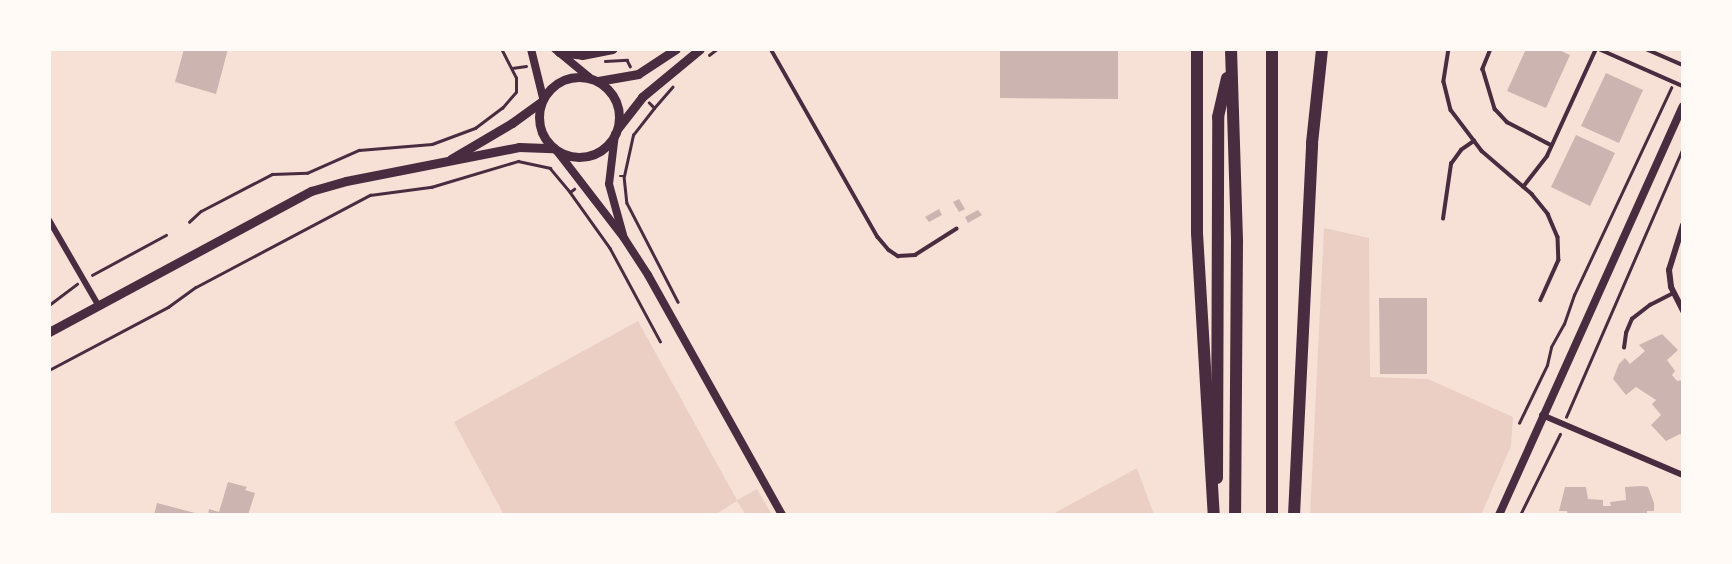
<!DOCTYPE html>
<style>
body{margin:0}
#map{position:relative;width:1732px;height:564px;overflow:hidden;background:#f7e1d7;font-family:"Roboto Serif",serif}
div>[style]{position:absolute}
.green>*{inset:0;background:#ebcfc5}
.building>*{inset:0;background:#ccb4b1}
.path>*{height:2.5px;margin:-1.25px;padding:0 1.25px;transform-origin:1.25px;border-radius:1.25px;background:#4a2c40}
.service>*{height:3.5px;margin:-1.75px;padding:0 1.75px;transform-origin:1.75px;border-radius:1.75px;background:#4a2c40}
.minor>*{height:6px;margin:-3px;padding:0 3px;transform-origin:3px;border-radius:3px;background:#4a2c40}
.tertiary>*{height:8px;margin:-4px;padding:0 4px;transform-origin:4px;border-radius:4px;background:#4a2c40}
.secondary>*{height:9px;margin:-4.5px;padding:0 4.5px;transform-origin:4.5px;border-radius:4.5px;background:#4a2c40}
.secondary>.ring{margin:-4.5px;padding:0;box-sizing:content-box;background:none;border:9px solid #4a2c40;border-radius:50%}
.motorway>*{height:12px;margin:-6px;padding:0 6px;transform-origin:6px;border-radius:6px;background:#4a2c40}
span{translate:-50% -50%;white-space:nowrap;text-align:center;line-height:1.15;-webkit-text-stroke:5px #fffaf5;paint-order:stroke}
.frame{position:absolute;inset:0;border:51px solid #fffaf5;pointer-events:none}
</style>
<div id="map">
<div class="green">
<i style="clip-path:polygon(1324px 228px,1369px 238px,1370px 377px,1428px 379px,1513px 417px,1511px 446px,1481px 515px,1310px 515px)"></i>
<i style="clip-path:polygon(638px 321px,737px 500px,757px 489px,772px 515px,746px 515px,737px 501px,715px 515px,504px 515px,454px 422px)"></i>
<i style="clip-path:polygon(1137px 468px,1154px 515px,1051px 515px)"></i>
</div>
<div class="building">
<i style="clip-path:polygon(184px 49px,228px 49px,216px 94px,175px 82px)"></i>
<i style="clip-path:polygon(1000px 49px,1118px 49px,1118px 99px,1000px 98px)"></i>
<i style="clip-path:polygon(1526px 49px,1557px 49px,1570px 55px,1546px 108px,1507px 91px)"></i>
<i style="clip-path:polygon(1606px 73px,1643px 90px,1619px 143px,1581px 126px)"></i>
<i style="clip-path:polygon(1576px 135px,1615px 153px,1590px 206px,1551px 187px)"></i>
<i style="clip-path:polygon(959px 199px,965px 209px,959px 212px,953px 202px)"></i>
<i style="clip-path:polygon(939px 209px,942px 215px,929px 222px,925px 217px)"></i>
<i style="clip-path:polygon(978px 210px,982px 215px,968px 223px,965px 217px)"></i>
<i style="clip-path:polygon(1379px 298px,1427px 298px,1427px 374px,1380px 374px)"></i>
<i style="clip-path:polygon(1662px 334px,1678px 350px,1667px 360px,1675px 371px,1672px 375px,1677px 381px,1683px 380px,1683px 436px,1680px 434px,1666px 441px,1651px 425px,1661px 415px,1652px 404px,1656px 400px,1636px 387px,1626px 395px,1613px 379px,1619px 364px,1625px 358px,1630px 364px,1645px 351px,1639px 345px)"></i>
<i style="clip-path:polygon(228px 482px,247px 487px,245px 490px,255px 493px,248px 515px,208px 515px,209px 509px,219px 512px)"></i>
<i style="clip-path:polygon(1642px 486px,1648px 487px,1654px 503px,1654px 511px,1647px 511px,1647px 515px,1568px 515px,1567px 511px,1559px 511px,1565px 487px,1586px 487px,1588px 499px,1603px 500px,1603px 506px,1611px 506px,1610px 502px,1626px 500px,1625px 487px)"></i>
<i style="clip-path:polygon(157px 503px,199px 514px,199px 515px,154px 515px)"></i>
</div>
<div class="path">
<i style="left:709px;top:55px;width:10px;rotate:-37deg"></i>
<i style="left:605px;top:61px;width:22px;rotate:-3deg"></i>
<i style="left:627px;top:60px;width:7px;rotate:63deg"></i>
<i style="left:512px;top:68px;width:14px;rotate:-8deg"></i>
<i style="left:654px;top:108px;width:28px;rotate:-49deg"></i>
<i style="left:620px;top:176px;width:4px"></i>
<i style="left:624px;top:176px;width:42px;rotate:-77.6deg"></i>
<i style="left:633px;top:135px;width:34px;rotate:-52deg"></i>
<i style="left:654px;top:108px;width:7px;rotate:-135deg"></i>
<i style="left:624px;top:176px;width:27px;rotate:84deg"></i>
<i style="left:627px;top:203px;width:111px;rotate:62.7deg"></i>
<i style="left:570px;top:192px;width:69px;rotate:54.5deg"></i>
<i style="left:610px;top:248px;width:106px;rotate:61.7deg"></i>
<i style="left:189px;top:222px;width:16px;rotate:-43deg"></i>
<i style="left:201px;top:211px;width:80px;rotate:-27.5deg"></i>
<i style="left:272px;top:174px;width:35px;rotate:-2deg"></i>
<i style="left:307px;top:173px;width:57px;rotate:-23.9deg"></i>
<i style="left:359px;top:150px;width:73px;rotate:-4.7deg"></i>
<i style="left:432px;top:144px;width:46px;rotate:-20.4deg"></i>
<i style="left:475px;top:128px;width:34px;rotate:-37deg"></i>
<i style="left:502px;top:108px;width:21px;rotate:-49deg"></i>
<i style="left:516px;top:92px;width:14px;rotate:-90deg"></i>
<i style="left:516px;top:78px;width:33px;rotate:-117deg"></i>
<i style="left:92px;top:275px;width:84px;rotate:-28.4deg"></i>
<i style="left:49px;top:305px;width:35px;rotate:-37deg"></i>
<i style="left:49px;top:370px;width:135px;rotate:-27.9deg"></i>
<i style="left:168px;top:307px;width:34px;rotate:-36deg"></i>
<i style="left:196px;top:287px;width:197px;rotate:-27.9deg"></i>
<i style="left:370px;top:195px;width:62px;rotate:-7.5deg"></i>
<i style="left:431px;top:187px;width:91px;rotate:-16.6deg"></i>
<i style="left:518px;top:161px;width:33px;rotate:12deg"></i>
<i style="left:550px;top:168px;width:31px;rotate:50deg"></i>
<i style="left:570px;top:192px;width:5px;rotate:-37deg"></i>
<i style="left:1566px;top:417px;width:293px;rotate:-66.5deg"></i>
<i style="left:1519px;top:423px;width:64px;rotate:-64.2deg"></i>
<i style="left:1547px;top:365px;width:18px;rotate:-77deg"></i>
<i style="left:1551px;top:347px;width:26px;rotate:-61deg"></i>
<i style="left:1564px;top:324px;width:31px;rotate:-71deg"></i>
<i style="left:1574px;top:295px;width:229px;rotate:-64.9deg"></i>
<i style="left:1520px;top:515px;width:90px;rotate:-63.7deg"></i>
</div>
<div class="service">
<i style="left:771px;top:49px;width:216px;rotate:60.4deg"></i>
<i style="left:878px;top:237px;width:17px;rotate:50deg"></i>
<i style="left:889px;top:250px;width:11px;rotate:34deg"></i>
<i style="left:898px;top:256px;width:17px;rotate:-3deg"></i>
<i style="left:915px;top:255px;width:49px;rotate:-32.4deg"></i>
<i style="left:1449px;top:49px;width:33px;rotate:99deg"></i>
<i style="left:1444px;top:82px;width:29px;rotate:76deg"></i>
<i style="left:1451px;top:110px;width:51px;rotate:52.9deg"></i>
<i style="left:1482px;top:151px;width:66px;rotate:40.7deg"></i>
<i style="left:1532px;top:194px;width:26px;rotate:51deg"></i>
<i style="left:1548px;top:214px;width:25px;rotate:67deg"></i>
<i style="left:1558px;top:237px;width:23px;rotate:88deg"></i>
<i style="left:1559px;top:260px;width:44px;rotate:114.2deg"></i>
<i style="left:1491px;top:49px;width:22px;rotate:112deg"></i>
<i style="left:1483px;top:69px;width:42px;rotate:73.3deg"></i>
<i style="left:1495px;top:109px;width:18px;rotate:47deg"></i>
<i style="left:1507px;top:122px;width:50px;rotate:27.6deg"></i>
<i style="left:1599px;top:49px;width:92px;rotate:23.8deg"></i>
<i style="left:1646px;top:49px;width:40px;rotate:23.4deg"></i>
<i style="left:1523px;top:187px;width:39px;rotate:-52deg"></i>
<i style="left:1547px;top:156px;width:118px;rotate:-65.4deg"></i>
<i style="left:1443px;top:219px;width:56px;rotate:-81.7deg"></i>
<i style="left:1451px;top:164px;width:17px;rotate:-54deg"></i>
<i style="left:1461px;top:150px;width:16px;rotate:-35deg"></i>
<i style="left:1624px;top:348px;width:15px;rotate:-82deg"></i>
<i style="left:1626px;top:333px;width:15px;rotate:-67deg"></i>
<i style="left:1632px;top:319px;width:23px;rotate:-38deg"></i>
<i style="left:1650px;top:305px;width:27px;rotate:-27deg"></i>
</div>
<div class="minor">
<i style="left:49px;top:220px;width:98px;rotate:60deg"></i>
<i style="left:1683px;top:225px;width:47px;rotate:107.3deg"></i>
<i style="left:1669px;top:270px;width:17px;rotate:83deg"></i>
<i style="left:1671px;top:287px;width:27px;rotate:63deg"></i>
<i style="left:1542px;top:415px;width:153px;rotate:23.1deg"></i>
</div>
<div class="tertiary">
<i style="left:531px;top:49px;width:50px;rotate:76.2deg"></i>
<i style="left:555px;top:49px;width:45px;rotate:39.6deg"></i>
<i style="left:615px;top:134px;width:50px;rotate:96.8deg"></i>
<i style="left:609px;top:184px;width:53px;rotate:74.6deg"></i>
<i style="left:557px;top:151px;width:110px;rotate:52.4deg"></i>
<i style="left:624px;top:238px;width:44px;rotate:57deg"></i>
<i style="left:648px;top:275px;width:275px;rotate:60.8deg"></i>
<i style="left:1499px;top:515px;width:448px;rotate:-65.8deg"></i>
</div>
<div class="secondary">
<i style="left:559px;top:52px;width:23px;rotate:7deg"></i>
<i style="left:582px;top:55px;width:31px;rotate:-11deg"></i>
<i class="ring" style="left:539px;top:77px;width:71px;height:71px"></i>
<i style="left:598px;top:81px;width:41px;rotate:-9.9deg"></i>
<i style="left:638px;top:74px;width:45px;rotate:-33.3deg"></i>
<i style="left:618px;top:128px;width:39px;rotate:-52deg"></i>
<i style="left:642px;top:97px;width:75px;rotate:-39.6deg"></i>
<i style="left:451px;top:159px;width:71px;rotate:-30.5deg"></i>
<i style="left:512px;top:123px;width:36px;rotate:-36deg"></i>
<i style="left:49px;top:332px;width:298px;rotate:-28.3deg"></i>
<i style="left:311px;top:191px;width:36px;rotate:-16deg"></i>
<i style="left:346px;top:181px;width:176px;rotate:-11.1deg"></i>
<i style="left:519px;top:147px;width:34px;rotate:2deg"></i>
</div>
<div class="motorway">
<i style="left:1197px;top:49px;width:184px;rotate:90deg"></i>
<i style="left:1197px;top:233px;width:283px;rotate:86.6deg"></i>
<i style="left:1231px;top:49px;width:193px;rotate:88.2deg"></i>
<i style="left:1237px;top:242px;width:273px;rotate:90.4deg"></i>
<i style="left:1272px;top:49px;width:466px;rotate:90deg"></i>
<i style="left:1217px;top:478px;width:361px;rotate:-89.8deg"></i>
<i style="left:1218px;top:117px;width:40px;rotate:-77deg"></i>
<i style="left:1294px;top:515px;width:372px;rotate:-87.2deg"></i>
<i style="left:1312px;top:143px;width:95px;rotate:-83.9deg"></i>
</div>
<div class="frame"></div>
</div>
